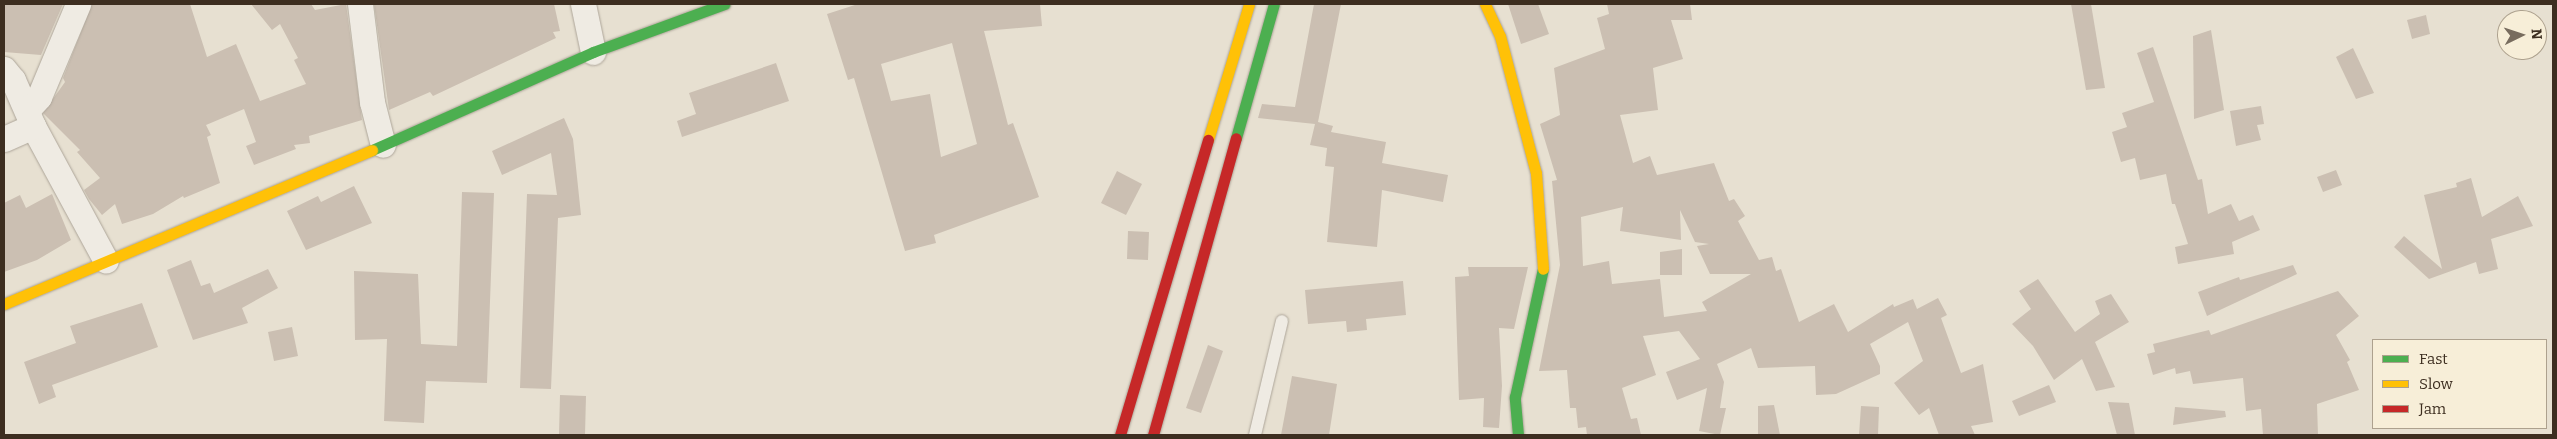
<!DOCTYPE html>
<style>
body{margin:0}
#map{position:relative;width:2557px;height:439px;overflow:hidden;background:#e7e0d1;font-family:Bitter,serif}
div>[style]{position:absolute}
.building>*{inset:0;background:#cbbfb2}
.roads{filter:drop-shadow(0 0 1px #ada599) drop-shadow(0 0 1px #ada599)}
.lane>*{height:12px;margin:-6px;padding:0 6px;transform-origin:6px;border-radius:6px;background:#efebe3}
.street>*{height:25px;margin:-12.5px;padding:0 12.5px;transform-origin:12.5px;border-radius:12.5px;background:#efebe3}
.fast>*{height:11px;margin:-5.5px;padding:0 5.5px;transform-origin:5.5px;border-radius:5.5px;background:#4caf50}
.slow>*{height:11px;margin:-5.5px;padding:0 5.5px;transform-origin:5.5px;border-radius:5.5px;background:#ffc107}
.jam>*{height:11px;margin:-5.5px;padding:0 5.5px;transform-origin:5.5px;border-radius:5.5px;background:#c62828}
span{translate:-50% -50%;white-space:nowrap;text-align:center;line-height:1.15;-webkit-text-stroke:4.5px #f7eed8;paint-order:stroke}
.frame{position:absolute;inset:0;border:5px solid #3d2e20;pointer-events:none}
.legend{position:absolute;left:2372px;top:339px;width:175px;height:90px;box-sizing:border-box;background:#f7eed8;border:1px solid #ada18e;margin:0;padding:6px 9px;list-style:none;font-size:15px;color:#3d2e20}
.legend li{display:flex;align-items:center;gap:10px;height:25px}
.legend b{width:25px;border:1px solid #ada18e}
.north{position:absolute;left:2497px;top:10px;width:50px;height:50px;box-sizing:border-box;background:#f7eed8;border:1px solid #ada18e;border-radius:50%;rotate:86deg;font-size:14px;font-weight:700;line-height:20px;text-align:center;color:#3d2e20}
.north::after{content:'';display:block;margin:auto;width:18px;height:22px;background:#786c5e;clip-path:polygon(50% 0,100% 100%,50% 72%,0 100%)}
</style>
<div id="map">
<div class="building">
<i style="clip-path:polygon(4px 4px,63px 4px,41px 55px,4px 52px)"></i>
<i style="clip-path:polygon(92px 4px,190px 4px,207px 57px,236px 44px,260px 101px,306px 84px,294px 60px,298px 58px,280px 24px,272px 30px,251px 4px,311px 4px,315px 10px,346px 4px,362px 120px,309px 136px,310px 143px,294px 145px,296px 149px,254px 165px,246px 146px,256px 142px,244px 109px,206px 125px,211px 135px,207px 137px,220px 183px,184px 198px,183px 196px,153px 214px,122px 224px,115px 204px,102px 215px,89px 199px,84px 190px,100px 178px,77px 152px,80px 150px,43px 113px,65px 82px,63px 78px)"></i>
<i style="clip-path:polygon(374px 4px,554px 4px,560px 31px,553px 32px,556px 38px,433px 96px,430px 92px,389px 110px)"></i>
<i style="clip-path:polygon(evenodd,858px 4px,1040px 4px,1042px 26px,984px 31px,1008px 125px,1013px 123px,1039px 197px,934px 235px,936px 243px,905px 251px,854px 78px,848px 80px,827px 14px,858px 4px,952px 43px,977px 144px,941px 157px,930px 94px,891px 101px,881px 64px,952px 43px)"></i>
<i style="clip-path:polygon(1314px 4px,1341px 4px,1318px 122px,1333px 126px,1331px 132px,1386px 142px,1382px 163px,1448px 175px,1443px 202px,1382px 190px,1377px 247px,1327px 242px,1334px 167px,1325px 166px,1327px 148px,1310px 145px,1315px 124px,1258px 118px,1262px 104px,1295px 107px)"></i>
<i style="clip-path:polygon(1508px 4px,1538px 4px,1549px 34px,1521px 44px)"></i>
<i style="clip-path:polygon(evenodd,1607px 4px,1690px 4px,1692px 20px,1671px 20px,1683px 59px,1653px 68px,1658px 110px,1620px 115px,1633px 163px,1650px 156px,1657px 175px,1714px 163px,1729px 201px,1734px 199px,1745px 216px,1738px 221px,1759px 260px,1772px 257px,1776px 271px,1781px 269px,1799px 322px,1834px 304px,1848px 332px,1893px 304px,1894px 307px,1913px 299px,1917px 309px,1938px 298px,1947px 315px,1941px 318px,1961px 373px,1983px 364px,1993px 422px,1971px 426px,1975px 435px,1939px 435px,1929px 408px,1919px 415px,1894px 383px,1923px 361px,1908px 322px,1870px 344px,1880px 366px,1880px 374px,1836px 394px,1816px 395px,1815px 366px,1758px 368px,1751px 348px,1717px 364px,1724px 382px,1720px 408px,1726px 408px,1720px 435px,1699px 431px,1707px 388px,1677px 400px,1666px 372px,1700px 359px,1679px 331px,1643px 336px,1656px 375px,1622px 388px,1631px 419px,1637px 418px,1641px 435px,1587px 435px,1586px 427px,1578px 428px,1576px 408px,1570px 408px,1567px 370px,1539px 371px,1560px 265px,1552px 181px,1557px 180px,1540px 124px,1560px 115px,1554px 68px,1605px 49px,1597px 18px,1609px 14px,1607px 4px,1623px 207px,1620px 231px,1681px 240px,1680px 210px,1695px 242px,1709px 244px,1697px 246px,1710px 274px,1751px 274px,1702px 302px,1707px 311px,1664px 317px,1660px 279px,1612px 284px,1609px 261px,1583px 266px,1581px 217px,1623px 207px)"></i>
<i style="clip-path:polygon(2071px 4px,2091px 4px,2105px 88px,2086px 90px)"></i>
<i style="clip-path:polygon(2426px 15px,2430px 34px,2412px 39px,2407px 20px)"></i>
<i style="clip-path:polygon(2211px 30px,2224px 110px,2194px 119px,2193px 36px)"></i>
<i style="clip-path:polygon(2153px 47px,2198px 180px,2202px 179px,2208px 214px,2231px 204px,2239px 221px,2253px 215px,2260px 230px,2232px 242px,2234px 254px,2178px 264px,2175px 247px,2188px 244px,2175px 204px,2172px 204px,2166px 174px,2140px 180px,2135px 158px,2121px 162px,2112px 132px,2127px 127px,2122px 113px,2154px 102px,2137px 53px)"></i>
<i style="clip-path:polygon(2353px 48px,2374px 93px,2356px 99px,2336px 57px)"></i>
<i style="clip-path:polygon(776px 63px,789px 101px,682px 137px,677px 121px,696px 114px,689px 93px)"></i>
<i style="clip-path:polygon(2261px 106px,2264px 124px,2257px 125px,2261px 140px,2236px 146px,2230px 111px)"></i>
<i style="clip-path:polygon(564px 118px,573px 139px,581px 215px,558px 218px,551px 389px,520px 388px,527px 194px,557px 195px,551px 153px,502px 175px,492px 151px)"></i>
<i style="clip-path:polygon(2336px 170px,2342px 185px,2323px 192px,2317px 177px)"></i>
<i style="clip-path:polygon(1117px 171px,1142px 184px,1126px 215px,1101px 203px)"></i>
<i style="clip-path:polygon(2471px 178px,2482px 217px,2518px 196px,2533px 226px,2491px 239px,2498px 269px,2479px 274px,2476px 262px,2429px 279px,2394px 247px,2404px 236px,2442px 269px,2424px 195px,2457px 187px,2456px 183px)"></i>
<i style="clip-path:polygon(354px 186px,372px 223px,306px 250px,287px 211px,318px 196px,321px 202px)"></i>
<i style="clip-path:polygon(462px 192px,494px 193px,487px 383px,426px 381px,424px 423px,384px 421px,387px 339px,355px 340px,354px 271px,418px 274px,421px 344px,457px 346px)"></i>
<i style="clip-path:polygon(52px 194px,71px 240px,37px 260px,4px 272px,4px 203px,20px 195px,26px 208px)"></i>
<i style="clip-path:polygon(1128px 231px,1149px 232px,1148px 260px,1127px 259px)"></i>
<i style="clip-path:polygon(1682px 249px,1682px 275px,1660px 275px,1660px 252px)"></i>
<i style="clip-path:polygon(191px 260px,201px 286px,210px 283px,214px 293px,268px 269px,278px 288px,242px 308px,248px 323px,193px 340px,167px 270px)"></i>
<i style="clip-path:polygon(2293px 265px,2297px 274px,2207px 316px,2198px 292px,2239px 277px,2240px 280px)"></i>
<i style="clip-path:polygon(1468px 267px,1528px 267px,1514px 329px,1499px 328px,1502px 386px,1499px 428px,1483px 427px,1484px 398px,1459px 400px,1455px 277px,1469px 276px)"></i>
<i style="clip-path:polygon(2038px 279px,2075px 332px,2100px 314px,2095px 301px,2111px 294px,2129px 322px,2095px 342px,2115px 387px,2096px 391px,2082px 359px,2054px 380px,2033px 346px,2012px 324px,2031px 309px,2019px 291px)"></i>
<i style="clip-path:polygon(1403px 281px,1406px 315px,1366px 319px,1367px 330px,1347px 332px,1346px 321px,1308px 324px,1305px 290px)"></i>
<i style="clip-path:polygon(2338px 291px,2359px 316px,2336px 335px,2350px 360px,2347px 362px,2359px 390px,2317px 404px,2318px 435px,2263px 435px,2261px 409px,2246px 411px,2243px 378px,2193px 384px,2190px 371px,2176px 374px,2175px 368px,2153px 375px,2147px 354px,2155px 352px,2153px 344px,2209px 330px,2211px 335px)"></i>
<i style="clip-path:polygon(142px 303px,158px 347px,52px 385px,56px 397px,39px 404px,24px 362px,76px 343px,70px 326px)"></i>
<i style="clip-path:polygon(292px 327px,298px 356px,274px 361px,268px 332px)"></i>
<i style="clip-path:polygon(1208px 345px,1223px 351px,1201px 413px,1186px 408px)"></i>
<i style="clip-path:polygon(1292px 376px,1337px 384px,1329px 435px,1281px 435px)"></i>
<i style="clip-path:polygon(2049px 385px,2056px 402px,2019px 416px,2012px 401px)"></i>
<i style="clip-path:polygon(560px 395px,586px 396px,585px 435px,559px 435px)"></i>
<i style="clip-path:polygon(2108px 402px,2129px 403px,2135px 435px,2117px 435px)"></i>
<i style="clip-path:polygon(1774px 405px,1780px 435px,1758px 435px,1758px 406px)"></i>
<i style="clip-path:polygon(1861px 406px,1879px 407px,1878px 435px,1859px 435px)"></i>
<i style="clip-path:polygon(2175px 407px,2225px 411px,2226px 417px,2173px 425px)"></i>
</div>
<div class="roads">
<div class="lane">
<i style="left:1255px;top:435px;width:117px;rotate:-76.7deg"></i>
</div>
<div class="street">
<i style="left:360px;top:4px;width:99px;rotate:83deg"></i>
<i style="left:372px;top:102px;width:44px;rotate:75.7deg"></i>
<i style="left:583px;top:4px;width:49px;rotate:78.2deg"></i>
<i style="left:4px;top:69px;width:14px;rotate:51deg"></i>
<i style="left:13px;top:80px;width:50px;rotate:66.5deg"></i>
<i style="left:33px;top:126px;width:153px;rotate:61.6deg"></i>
<i style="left:28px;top:109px;width:16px;rotate:-47deg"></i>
<i style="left:39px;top:97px;width:101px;rotate:-67.2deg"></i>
<i style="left:4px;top:139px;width:32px;rotate:-24deg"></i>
</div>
<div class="fast">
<i style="left:1236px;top:138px;width:139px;rotate:-74.2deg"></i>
<i style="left:372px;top:150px;width:242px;rotate:-23.9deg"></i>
<i style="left:593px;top:52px;width:140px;rotate:-20.1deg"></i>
<i style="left:1518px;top:435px;width:38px;rotate:-95deg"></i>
<i style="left:1515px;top:397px;width:131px;rotate:-77.7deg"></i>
</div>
<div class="slow">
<i style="left:1485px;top:4px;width:35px;rotate:65deg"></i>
<i style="left:1500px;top:36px;width:142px;rotate:75.3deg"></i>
<i style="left:1536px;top:173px;width:96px;rotate:85.8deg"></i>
<i style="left:1208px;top:140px;width:142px;rotate:-73.2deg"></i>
<i style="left:4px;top:304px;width:399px;rotate:-22.7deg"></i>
</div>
<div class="jam">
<i style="left:1120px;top:435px;width:308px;rotate:-73.4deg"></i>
<i style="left:1153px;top:435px;width:308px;rotate:-74.4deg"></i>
</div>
</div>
<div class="frame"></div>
<ul class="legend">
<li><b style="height:6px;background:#4caf50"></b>Fast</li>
<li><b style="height:6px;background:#ffc107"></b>Slow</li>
<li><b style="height:6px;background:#c62828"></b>Jam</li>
</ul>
<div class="north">N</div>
</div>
